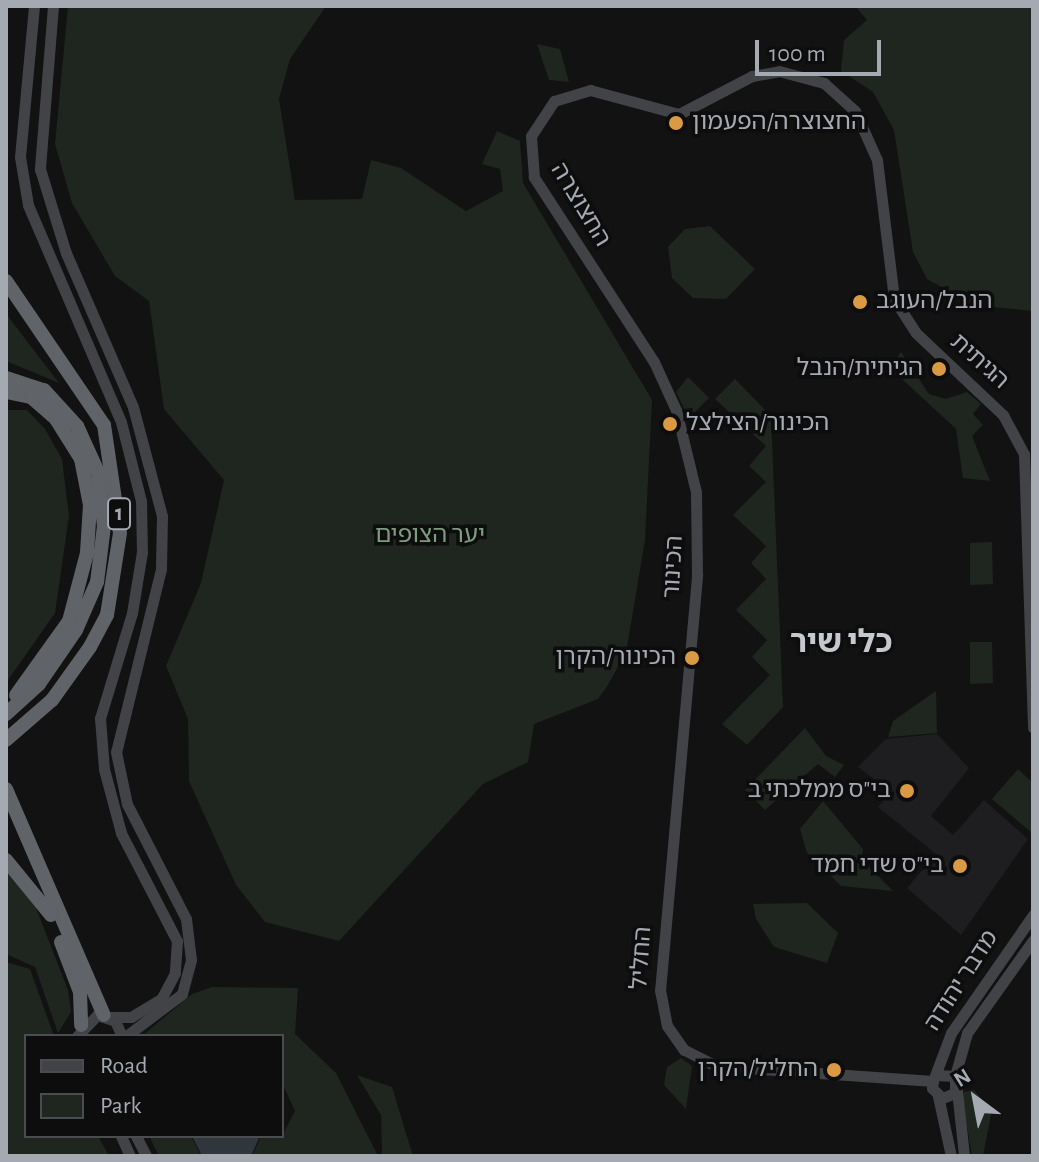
<!DOCTYPE html>
<meta charset="utf-8">
<style>
body{margin:0}
#map{position:relative;width:1039px;height:1162px;overflow:hidden;background:#121213;font-family:"Alegreya Sans","Noto Sans Hebrew",sans-serif}
div>[style]{position:absolute}
.built>*{inset:0;background:#1e1e20}
.green>*{inset:0;background:#1f251f}
.water>*{inset:0;background:#2f373c}
.secondary>*{height:11px;margin:-5.5px;padding:0 5.5px;transform-origin:5.5px;border-radius:5.5px;background:#414347}
.highway>*{height:14px;margin:-7px;padding:0 7px;transform-origin:7px;border-radius:7px;background:#606368}
.dots>*{width:22px;height:22px;translate:-50% -50%;box-sizing:border-box;border:4px solid #0d0d0e;border-radius:50%}
span{translate:-50% -50%;white-space:nowrap;text-align:center;line-height:1.15;-webkit-text-stroke:7px #0d0d0e;paint-order:stroke}
.shield-label span{padding:2px 6px;background:#0d0d0e;border:2px solid;border-radius:6px;-webkit-text-stroke-width:0}
.shield-label{font-size:22px;color:#a5aab2;font-weight:700}
.poi-label{font-size:24px;color:#a5aab2}
.left{translate:0 -50%;text-align:left}
.right{translate:-100% -50%;text-align:right}
.street-label{font-size:24px;color:#a5aab2}
.park-label{font-size:24px;color:#7f9b7e}
.district-label{font-size:32px;color:#c5c9ce;font-weight:700}
.frame{position:absolute;inset:0;border:8px solid #a5aab2;pointer-events:none}
.legend{position:absolute;left:24px;top:1034px;width:260px;height:104px;box-sizing:border-box;background:#0d0d0e;border:2px solid #4a4c50;margin:0;padding:10px 14px;list-style:none;font-size:24px;color:#a5aab2}
.legend li{display:flex;align-items:center;gap:16px;height:40px}
.legend b{width:40px;border:2px solid #4a4c50}
.north{position:absolute;left:935px;top:1058px;width:80px;height:80px;-webkit-text-stroke:6px #0d0d0e;paint-order:stroke;rotate:328deg;font-size:22px;font-weight:700;line-height:32px;text-align:center;color:#a5aab2}
.north::after{content:'';display:block;margin:auto;width:28px;height:36px;background:#a5aab2;clip-path:polygon(50% 0,100% 100%,50% 72%,0 100%)}
.scale{position:absolute;left:755px;top:40px;width:126px;height:36px;box-sizing:border-box;border:4px solid #a5aab2;border-top:0;padding-left:10px;font-size:24px;line-height:28px;white-space:nowrap;color:#a5aab2;-webkit-text-stroke:6px #0d0d0e;paint-order:stroke}
</style>
<div id="map">
<div class="built">
<i style="clip-path:polygon(937px 734px,969px 768px,931px 816px,953px 835px,984px 800px,1028px 839px,961px 935px,907px 888px,936px 854px,878px 807px,891px 792px,858px 767px,886px 739px)"></i>
</div>
<div class="green">
<i style="clip-path:polygon(68px 6px,326px 6px,290px 59px,279px 99px,295px 200px,362px 199px,371px 160px,401px 168px,466px 211px,503px 191px,500px 169px,482px 164px,497px 131px,520px 141px,523px 183px,652px 400px,645px 540px,626px 653px,606px 688px,598px 699px,534px 724px,528px 762px,483px 784px,339px 941px,265px 922px,236px 885px,189px 781px,188px 719px,166px 666px,201px 583px,224px 480px,164px 409px,149px 301px,115px 276px,72px 203px,55px 144px)"></i>
<i style="clip-path:polygon(855px 6px,1033px 6px,1033px 311px,973px 305px,927px 279px,913px 252px,894px 130px,873px 92px,841px 71px,844px 40px,867px 20px)"></i>
<i style="clip-path:polygon(537px 44px,560px 49px,569px 82px,549px 80px)"></i>
<i style="clip-path:polygon(710px 226px,755px 269px,726px 299px,693px 298px,672px 278px,668px 247px,685px 229px)"></i>
<i style="clip-path:polygon(6px 313px,10px 319px,59px 383px,6px 361px)"></i>
<i style="clip-path:polygon(901px 352px,929px 394px,946px 399px,967px 392px,981px 404px,973px 414px,983px 425px,972px 436px,990px 481px,963px 478px,956px 429px,890px 368px)"></i>
<i style="clip-path:polygon(688px 377px,709px 398px,689px 418px,676px 392px)"></i>
<i style="clip-path:polygon(735px 379px,771px 416px,783px 707px,747px 745px,722px 724px,770px 675px,752px 657px,767px 640px,736px 610px,766px 579px,751px 563px,766px 546px,733px 515px,766px 482px,749px 466px,766px 446px,715px 399px)"></i>
<i style="clip-path:polygon(6px 410px,27px 410px,45px 429px,62px 459px,69px 516px,55px 613px,6px 683px)"></i>
<i style="clip-path:polygon(992px 542px,993px 584px,970px 585px,970px 543px)"></i>
<i style="clip-path:polygon(970px 642px,992px 642px,993px 683px,970px 684px)"></i>
<i style="clip-path:polygon(936px 691px,937px 733px,888px 737px,893px 721px)"></i>
<i style="clip-path:polygon(805px 728px,826px 756px,844px 765px,835px 777px,818px 764px,765px 810px,745px 790px)"></i>
<i style="clip-path:polygon(1018px 769px,1033px 783px,1033px 834px,992px 799px)"></i>
<i style="clip-path:polygon(823px 801px,863px 849px,862px 860px,893px 891px,841px 886px,807px 853px,800px 829px)"></i>
<i style="clip-path:polygon(6px 871px,31px 895px,68px 990px,71px 1012px,58px 1033px,35px 967px,6px 954px)"></i>
<i style="clip-path:polygon(807px 903px,838px 933px,827px 963px,774px 947px,756px 919px,753px 904px)"></i>
<i style="clip-path:polygon(6px 962px,30px 969px,54px 1036px,26px 1036px,26px 1136px,98px 1136px,109px 1156px,6px 1156px)"></i>
<i style="clip-path:polygon(212px 987px,298px 988px,295px 1034px,336px 1073px,378px 1156px,252px 1156px,261px 1136px,282px 1136px,295px 1111px,282px 1083px,282px 1036px,142px 1036px,192px 994px)"></i>
<i style="clip-path:polygon(681px 1058px,692px 1066px,686px 1109px,664px 1085px,667px 1067px)"></i>
<i style="clip-path:polygon(357px 1075px,392px 1087px,413px 1156px,382px 1156px,381px 1115px)"></i>
<i style="clip-path:polygon(974px 1090px,992px 1110px,983px 1156px,972px 1156px,963px 1102px,964px 1092px)"></i>
<i style="clip-path:polygon(149px 1136px,191px 1136px,201px 1156px,159px 1156px)"></i>
</div>
<div class="water">
<i style="clip-path:polygon(192px 1136px,260px 1136px,251px 1156px,202px 1156px)"></i>
</div>
<div class="secondary">
<i style="left:34px;top:6px;width:152px;rotate:95.3deg"></i>
<i style="left:20px;top:157px;width:49px;rotate:80.5deg"></i>
<i style="left:28px;top:205px;width:236px;rotate:66.8deg"></i>
<i style="left:121px;top:422px;width:81px;rotate:75.8deg"></i>
<i style="left:141px;top:501px;width:51px;rotate:88.9deg"></i>
<i style="left:142px;top:552px;width:62px;rotate:99.3deg"></i>
<i style="left:132px;top:613px;width:110px;rotate:106.9deg"></i>
<i style="left:100px;top:718px;width:51px;rotate:85.5deg"></i>
<i style="left:104px;top:769px;width:66px;rotate:75.1deg"></i>
<i style="left:121px;top:833px;width:122px;rotate:62.6deg"></i>
<i style="left:177px;top:941px;width:32px;rotate:94deg"></i>
<i style="left:175px;top:973px;width:30px;rotate:118deg"></i>
<i style="left:161px;top:999px;width:35px;rotate:149deg"></i>
<i style="left:131px;top:1017px;width:21px;rotate:180deg"></i>
<i style="left:53px;top:6px;width:164px;rotate:94.6deg"></i>
<i style="left:40px;top:169px;width:88px;rotate:72.8deg"></i>
<i style="left:66px;top:253px;width:168px;rotate:66.5deg"></i>
<i style="left:133px;top:407px;width:113px;rotate:75.1deg"></i>
<i style="left:162px;top:516px;width:53px;rotate:91.1deg"></i>
<i style="left:161px;top:569px;width:188px;rotate:103.8deg"></i>
<i style="left:116px;top:752px;width:53px;rotate:78.1deg"></i>
<i style="left:127px;top:804px;width:129px;rotate:62.8deg"></i>
<i style="left:186px;top:919px;width:41px;rotate:83deg"></i>
<i style="left:191px;top:960px;width:35px;rotate:105deg"></i>
<i style="left:182px;top:994px;width:70px;rotate:143.1deg"></i>
<i style="left:77px;top:1036px;width:29px;rotate:-46deg"></i>
<i style="left:97px;top:1015px;width:19px;rotate:18deg"></i>
<i style="left:115px;top:1021px;width:17px;rotate:65deg"></i>
<i style="left:936px;top:1075px;width:19px;rotate:3deg"></i>
<i style="left:955px;top:1076px;width:17px;rotate:90deg"></i>
<i style="left:955px;top:1093px;width:14px;rotate:159deg"></i>
<i style="left:942px;top:1098px;width:14px;rotate:-135deg"></i>
<i style="left:932px;top:1088px;width:7px;rotate:-82deg"></i>
<i style="left:933px;top:1081px;width:51px;rotate:-69.4deg"></i>
<i style="left:951px;top:1033px;width:144px;rotate:-55.2deg"></i>
<i style="left:955px;top:1076px;width:45px;rotate:-74.4deg"></i>
<i style="left:967px;top:1033px;width:114px;rotate:-54.6deg"></i>
<i style="left:933px;top:1081px;width:218px;rotate:-176deg"></i>
<i style="left:716px;top:1066px;width:36px;rotate:-153deg"></i>
<i style="left:684px;top:1050px;width:29px;rotate:-125deg"></i>
<i style="left:667px;top:1026px;width:36px;rotate:-101deg"></i>
<i style="left:660px;top:991px;width:419px;rotate:-84.9deg"></i>
<i style="left:697px;top:574px;width:82px;rotate:-90.7deg"></i>
<i style="left:696px;top:492px;width:84px;rotate:-103.7deg"></i>
<i style="left:676px;top:410px;width:53px;rotate:-114.6deg"></i>
<i style="left:654px;top:362px;width:221px;rotate:-123deg"></i>
<i style="left:534px;top:177px;width:41px;rotate:-94.2deg"></i>
<i style="left:531px;top:136px;width:42px;rotate:-56.7deg"></i>
<i style="left:554px;top:101px;width:38px;rotate:-17deg"></i>
<i style="left:590px;top:90px;width:92px;rotate:15.1deg"></i>
<i style="left:679px;top:114px;width:82px;rotate:-27.5deg"></i>
<i style="left:752px;top:76px;width:27px;rotate:-10deg"></i>
<i style="left:779px;top:71px;width:47px;rotate:14.9deg"></i>
<i style="left:824px;top:83px;width:42px;rotate:42.1deg"></i>
<i style="left:855px;top:111px;width:54px;rotate:65.8deg"></i>
<i style="left:877px;top:160px;width:140px;rotate:83deg"></i>
<i style="left:894px;top:299px;width:40px;rotate:57.1deg"></i>
<i style="left:916px;top:333px;width:120px;rotate:43.3deg"></i>
<i style="left:1003px;top:415px;width:44px;rotate:61.7deg"></i>
<i style="left:1024px;top:454px;width:274px;rotate:88.1deg"></i>
<i style="left:957px;top:1090px;width:66px;rotate:83.9deg"></i>
<i style="left:938px;top:1096px;width:61px;rotate:77.8deg"></i>
<i style="left:121px;top:1136px;width:22px;rotate:66deg"></i>
<i style="left:136px;top:1136px;width:22px;rotate:63deg"></i>
</div>
<div class="highway">
<i style="left:6px;top:281px;width:174px;rotate:55.8deg"></i>
<i style="left:104px;top:425px;width:109px;rotate:81.6deg"></i>
<i style="left:120px;top:533px;width:83px;rotate:99deg"></i>
<i style="left:107px;top:615px;width:36px;rotate:118deg"></i>
<i style="left:90px;top:647px;width:65px;rotate:125.6deg"></i>
<i style="left:52px;top:700px;width:61px;rotate:139deg"></i>
<i style="left:6px;top:378px;width:40px;rotate:18deg"></i>
<i style="left:44px;top:390px;width:49px;rotate:47.5deg"></i>
<i style="left:77px;top:426px;width:51px;rotate:65.5deg"></i>
<i style="left:98px;top:472px;width:54px;rotate:83.7deg"></i>
<i style="left:104px;top:526px;width:56px;rotate:97.1deg"></i>
<i style="left:97px;top:582px;width:52px;rotate:113.6deg"></i>
<i style="left:76px;top:630px;width:65px;rotate:124.4deg"></i>
<i style="left:39px;top:684px;width:45px;rotate:137.7deg"></i>
<i style="left:6px;top:392px;width:25px;rotate:11deg"></i>
<i style="left:31px;top:397px;width:33px;rotate:41deg"></i>
<i style="left:56px;top:419px;width:47px;rotate:58deg"></i>
<i style="left:81px;top:459px;width:47px;rotate:78.9deg"></i>
<i style="left:90px;top:505px;width:48px;rotate:93.6deg"></i>
<i style="left:87px;top:553px;width:70px;rotate:104.8deg"></i>
<i style="left:69px;top:621px;width:91px;rotate:125.6deg"></i>
<i style="left:6px;top:789px;width:246px;rotate:66.6deg"></i>
<i style="left:6px;top:860px;width:71px;rotate:50.7deg"></i>
<i style="left:61px;top:942px;width:53px;rotate:69.2deg"></i>
<i style="left:80px;top:992px;width:33px;rotate:88deg"></i>
</div>
<div class="dots">
<i style="left:676px;top:123px;background:#da9a43"></i>
<i style="left:860px;top:302px;background:#da9a43"></i>
<i style="left:939px;top:369px;background:#da9a43"></i>
<i style="left:670px;top:424px;background:#da9a43"></i>
<i style="left:692px;top:658px;background:#da9a43"></i>
<i style="left:907px;top:791px;background:#da9a43"></i>
<i style="left:960px;top:866px;background:#da9a43"></i>
<i style="left:834px;top:1070px;background:#da9a43"></i>
</div>
<div class="shield-label">
<span style="left:119px;top:514px">1</span>
</div>
<div class="poi-label">
<span class="left" style="left:692px;top:123px">החצוצרה/הפעמון</span>
<span class="left" style="left:876px;top:302px">הנבל/העוגב</span>
<span class="right" style="left:923px;top:369px">הגיתית/הנבל</span>
<span class="left" style="left:686px;top:424px">הכינור/הצילצל</span>
<span class="right" style="left:676px;top:658px">הכינור/הקרן</span>
<span class="right" style="left:891px;top:791px">בי"ס ממלכתי ב</span>
<span class="right" style="left:944px;top:866px">בי"ס שדי חמד</span>
<span class="right" style="left:818px;top:1070px">החליל/הקרן</span>
</div>
<div class="street-label">
<span style="left:580px;top:205px;rotate:59deg">החצוצרה</span>
<span style="left:979px;top:362px;rotate:42deg">הגיתית</span>
<span style="left:674px;top:567px;rotate:-87deg">הכינור</span>
<span style="left:642px;top:958px;rotate:-86deg">החליל</span>
<span style="left:962px;top:981px;rotate:-57deg">מדבר יהודה</span>
</div>
<div class="park-label">
<span style="left:430px;top:536px">יער הצופים</span>
</div>
<div class="district-label">
<span style="left:841px;top:642px">כלי שיר</span>
</div>
<div class="frame"></div>
<ul class="legend">
<li><b style="height:10px;background:#414347"></b>Road</li>
<li><b style="height:22px;background:#1f251f"></b>Park</li>
</ul>
<div class="north">N</div>
<div class="scale">100 m</div>
</div>
